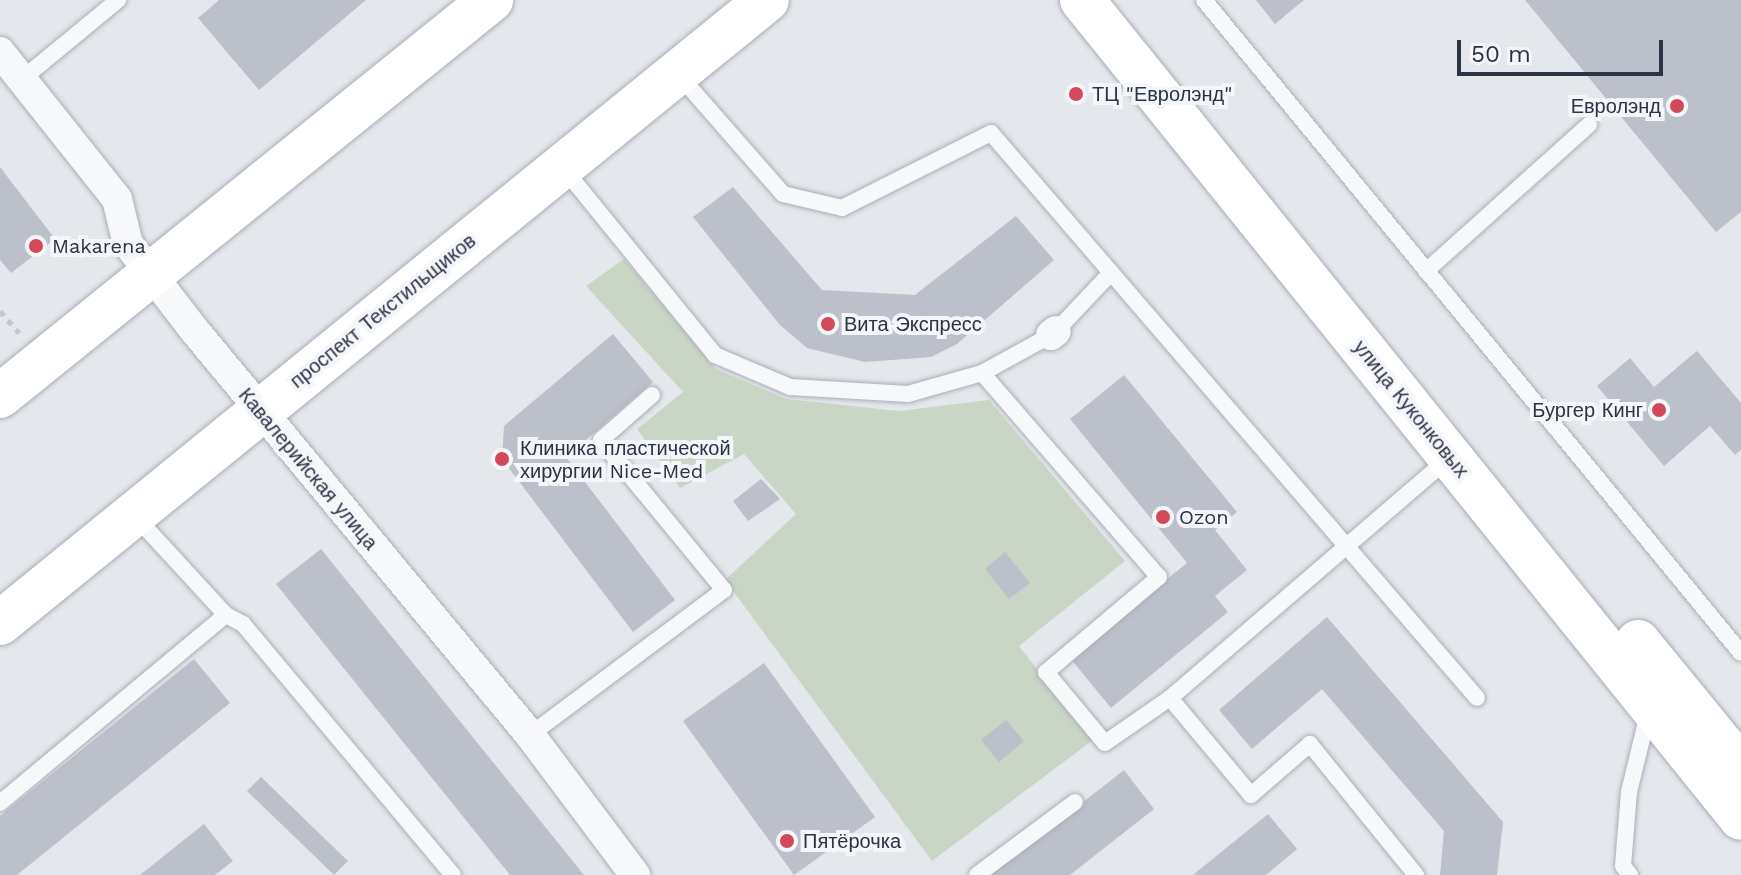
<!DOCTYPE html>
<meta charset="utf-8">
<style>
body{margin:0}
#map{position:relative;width:1741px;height:875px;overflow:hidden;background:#e4e7ec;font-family:"Work Sans",sans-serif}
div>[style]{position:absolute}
.green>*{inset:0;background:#c9d6c5}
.building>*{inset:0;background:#bbc0ca}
.path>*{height:5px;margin-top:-2.5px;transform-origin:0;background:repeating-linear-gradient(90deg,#c2c5cb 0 6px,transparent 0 12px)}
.roads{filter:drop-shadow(0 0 2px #a9aeb7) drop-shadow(0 0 2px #a9aeb7)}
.lane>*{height:16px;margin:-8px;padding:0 8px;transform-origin:8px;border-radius:8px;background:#f7f8fa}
.street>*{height:30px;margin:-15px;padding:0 15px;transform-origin:15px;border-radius:15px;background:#f7f8fa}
.secondary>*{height:44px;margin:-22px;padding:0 22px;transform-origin:22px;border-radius:22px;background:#fff}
.primary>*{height:44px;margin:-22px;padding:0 22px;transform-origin:22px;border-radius:22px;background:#fff}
.dots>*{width:22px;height:22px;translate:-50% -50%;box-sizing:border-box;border:4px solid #f4f6f9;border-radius:50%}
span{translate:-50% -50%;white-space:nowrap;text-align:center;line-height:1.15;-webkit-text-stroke:8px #f4f6f9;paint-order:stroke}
.poi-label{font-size:20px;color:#2b3445}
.left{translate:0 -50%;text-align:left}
.right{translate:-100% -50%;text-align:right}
.street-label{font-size:20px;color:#2b3445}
.scale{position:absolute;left:1457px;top:40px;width:206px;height:36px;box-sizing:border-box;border:4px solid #2b3445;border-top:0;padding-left:10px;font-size:24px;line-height:28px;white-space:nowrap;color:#2b3445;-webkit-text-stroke:6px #f4f6f9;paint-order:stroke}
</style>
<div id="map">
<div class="green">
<i style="clip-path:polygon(624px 259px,716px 369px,786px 399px,899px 411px,989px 400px,1125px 561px,1019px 646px,1093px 740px,932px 861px,725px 580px,796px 514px,744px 454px,680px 488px,637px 429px,683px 392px,586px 286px)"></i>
</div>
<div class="building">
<i style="clip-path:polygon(219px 0,366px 0,259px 90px,198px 18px)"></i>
<i style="clip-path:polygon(1256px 0,1304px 0,1275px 24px)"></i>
<i style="clip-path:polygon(1525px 0,1741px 0,1741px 212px,1716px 232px)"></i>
<i style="clip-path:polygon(0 167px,55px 239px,11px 273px,0 260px)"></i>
<i style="clip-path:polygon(733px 187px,822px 290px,915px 295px,1016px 216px,1054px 260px,957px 344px,931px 357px,865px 362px,807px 348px,780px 325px,693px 217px)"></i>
<i style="clip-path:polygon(613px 334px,653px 382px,566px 457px,675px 600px,633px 632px,502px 459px,504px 426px)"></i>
<i style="clip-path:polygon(1697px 351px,1741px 403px,1741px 450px,1735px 455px,1710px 426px,1664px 466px,1597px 386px,1630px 358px,1654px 387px)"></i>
<i style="clip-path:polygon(1124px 375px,1237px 512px,1215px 530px,1247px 570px,1215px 596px,1228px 612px,1111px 708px,1070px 658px,1187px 563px,1070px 419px)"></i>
<i style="clip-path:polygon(761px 479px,780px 499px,748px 521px,733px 501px)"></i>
<i style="clip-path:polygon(321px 549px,584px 875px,510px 875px,276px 584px)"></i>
<i style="clip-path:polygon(1005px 552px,1030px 583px,1009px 599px,985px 569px)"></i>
<i style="clip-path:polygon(1327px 617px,1503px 822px,1497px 875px,1440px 875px,1444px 831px,1322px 689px,1252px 749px,1219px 710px)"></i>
<i style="clip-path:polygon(194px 659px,230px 703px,17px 875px,0 875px,0 816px)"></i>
<i style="clip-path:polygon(764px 663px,875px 817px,794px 875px,683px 721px)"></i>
<i style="clip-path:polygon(1006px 720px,1024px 741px,999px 762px,981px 740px)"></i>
<i style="clip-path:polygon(1124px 770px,1154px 809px,1070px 875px,990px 875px)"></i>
<i style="clip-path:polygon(261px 777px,348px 861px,334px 875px,247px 791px)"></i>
<i style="clip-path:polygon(1268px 814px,1297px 849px,1266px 875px,1193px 875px)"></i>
<i style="clip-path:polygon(204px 824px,233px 861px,215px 875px,140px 875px)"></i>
</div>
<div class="path">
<i style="left:0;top:311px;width:29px;rotate:49deg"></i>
</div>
<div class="roads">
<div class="lane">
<i style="left:1204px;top:0;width:845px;rotate:50.57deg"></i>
<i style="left:678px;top:74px;width:159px;rotate:48.8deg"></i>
<i style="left:783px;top:194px;width:61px;rotate:13.3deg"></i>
<i style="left:842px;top:208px;width:167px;rotate:-26.7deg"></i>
<i style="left:991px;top:133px;width:745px;rotate:49.3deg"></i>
<i style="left:21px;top:80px;width:126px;rotate:-39.5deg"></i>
<i style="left:564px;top:169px;width:240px;rotate:50.9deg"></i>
<i style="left:715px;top:355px;width:82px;rotate:23.1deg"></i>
<i style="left:790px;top:387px;width:118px;rotate:3.4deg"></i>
<i style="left:908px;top:394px;width:77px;rotate:-15.8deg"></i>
<i style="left:982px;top:373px;width:270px;rotate:49.1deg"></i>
<i style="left:1159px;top:577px;width:148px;rotate:139.9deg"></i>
<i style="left:1046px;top:672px;width:92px;rotate:50.3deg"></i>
<i style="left:1105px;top:743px;width:79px;rotate:-34.7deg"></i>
<i style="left:1426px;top:271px;width:219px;rotate:-41.9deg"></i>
<i style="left:1056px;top:331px;width:76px;rotate:-46.6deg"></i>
<i style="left:982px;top:373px;width:79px;rotate:-28.8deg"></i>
<i style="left:134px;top:515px;width:136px;rotate:47.4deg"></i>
<i style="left:226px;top:615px;width:19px;rotate:28deg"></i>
<i style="left:243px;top:624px;width:327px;rotate:50.1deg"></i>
<i style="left:530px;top:735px;width:242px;rotate:-36.8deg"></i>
<i style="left:724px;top:590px;width:194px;rotate:-129.4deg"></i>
<i style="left:601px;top:440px;width:68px;rotate:-41.4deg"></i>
<i style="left:0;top:803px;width:294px;rotate:-39.8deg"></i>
<i style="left:977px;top:875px;width:122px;rotate:-36.7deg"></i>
<i style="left:1416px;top:875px;width:169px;rotate:-129deg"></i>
<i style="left:1310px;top:744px;width:78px;rotate:139.2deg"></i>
<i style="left:1251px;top:795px;width:126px;rotate:-129.9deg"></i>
<i style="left:1170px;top:698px;width:368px;rotate:-40.7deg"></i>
<i style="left:1630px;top:875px;width:11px;rotate:-128deg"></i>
<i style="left:1623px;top:866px;width:74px;rotate:-85.4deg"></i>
<i style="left:1629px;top:792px;width:84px;rotate:-76.3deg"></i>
</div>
<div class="street">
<i style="left:0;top:52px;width:188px;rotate:51.5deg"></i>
<i style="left:117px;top:199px;width:46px;rotate:76.3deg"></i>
<i style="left:128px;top:244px;width:110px;rotate:52.4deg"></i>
<i style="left:195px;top:331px;width:525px;rotate:50.33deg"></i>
<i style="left:530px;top:735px;width:175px;rotate:53.1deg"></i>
<i style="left:1051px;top:335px;width:6px;rotate:-39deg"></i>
</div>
<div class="secondary">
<i style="left:0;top:396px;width:631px;rotate:-38.89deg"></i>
<i style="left:0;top:623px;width:988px;rotate:-39.09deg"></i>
</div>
<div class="primary">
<i style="left:1082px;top:0;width:1050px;rotate:51.14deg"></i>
<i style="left:1638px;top:642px;width:163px;rotate:50.7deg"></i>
</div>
</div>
<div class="dots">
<i style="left:1076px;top:94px;background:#d1495b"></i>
<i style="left:1677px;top:106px;background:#d1495b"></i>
<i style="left:36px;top:246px;background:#d1495b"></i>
<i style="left:828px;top:324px;background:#d1495b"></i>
<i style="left:1659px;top:410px;background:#d1495b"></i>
<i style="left:502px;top:459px;background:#d1495b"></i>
<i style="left:1163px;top:517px;background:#d1495b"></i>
<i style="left:787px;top:841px;background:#d1495b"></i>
</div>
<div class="poi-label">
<span class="left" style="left:1092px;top:94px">ТЦ "Евролэнд"</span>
<span class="right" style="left:1661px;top:106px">Евролэнд</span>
<span class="left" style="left:52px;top:246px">Makarena</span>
<span class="left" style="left:844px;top:324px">Вита Экспресс</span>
<span class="right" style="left:1643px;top:410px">Бургер Кинг</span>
<span class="left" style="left:520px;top:460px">Клиника пластической<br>хирургии Nice-Med</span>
<span class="left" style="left:1179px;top:517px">Ozon</span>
<span class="left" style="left:803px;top:841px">Пятёрочка</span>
</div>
<div class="street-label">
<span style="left:383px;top:311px;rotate:-39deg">проспект Текстильщиков</span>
<span style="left:1411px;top:409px;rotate:51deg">улица Куконковых</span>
<span style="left:308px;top:469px;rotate:50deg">Кавалерийская улица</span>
</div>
<div class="scale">50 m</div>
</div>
